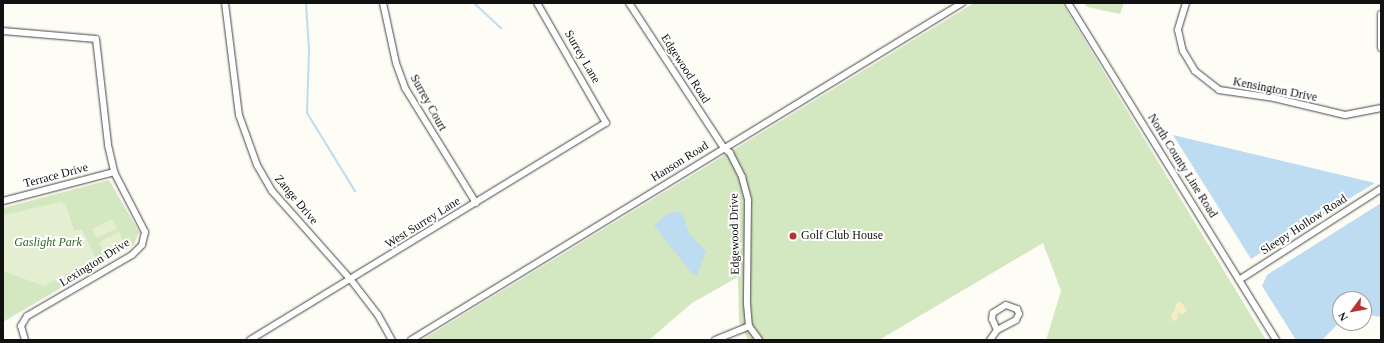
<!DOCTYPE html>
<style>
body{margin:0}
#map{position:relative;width:1384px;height:343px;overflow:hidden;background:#fefdf5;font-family:Georgia,serif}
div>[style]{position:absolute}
.green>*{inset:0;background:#d3e7c0}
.sand>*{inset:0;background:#f7edc5}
.pitch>*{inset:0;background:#e4efd1}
.water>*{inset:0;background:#bddcf2}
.stream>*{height:2px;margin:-1px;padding:0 1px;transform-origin:1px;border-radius:1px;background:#bddcf2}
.roads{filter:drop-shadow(0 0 1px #444) drop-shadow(0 0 1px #444)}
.minor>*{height:6px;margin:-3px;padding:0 3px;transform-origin:3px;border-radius:3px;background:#fff}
.dots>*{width:11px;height:11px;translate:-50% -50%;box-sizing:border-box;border:2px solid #fff;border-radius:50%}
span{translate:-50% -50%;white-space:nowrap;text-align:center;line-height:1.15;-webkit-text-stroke:4px #fff;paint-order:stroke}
.street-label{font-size:12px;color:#111}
.poi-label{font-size:12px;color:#111}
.left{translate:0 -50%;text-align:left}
.park-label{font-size:12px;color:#2f6524;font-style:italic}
.frame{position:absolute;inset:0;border:4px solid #111;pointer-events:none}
.north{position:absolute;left:1332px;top:291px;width:40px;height:40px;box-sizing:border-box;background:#fff;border:1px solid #a0a0a0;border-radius:50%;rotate:238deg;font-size:11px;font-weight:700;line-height:16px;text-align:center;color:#111}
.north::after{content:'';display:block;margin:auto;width:14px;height:18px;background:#b83233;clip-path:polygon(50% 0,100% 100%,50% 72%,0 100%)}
</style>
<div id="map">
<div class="green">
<i style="clip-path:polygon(974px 3px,1062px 3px,1266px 340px,1046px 340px,1061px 291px,1043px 243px,879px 340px,748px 340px,739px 321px,738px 277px,692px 303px,649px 340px,422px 340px)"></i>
<i style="clip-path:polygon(1084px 3px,1124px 3px,1120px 14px,1087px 7px)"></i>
<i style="clip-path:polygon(109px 180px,139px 232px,134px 245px,3px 322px,3px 208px)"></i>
</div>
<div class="sand">
<i style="clip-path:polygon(1180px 301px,1187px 310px,1184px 314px,1178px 313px,1177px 320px,1173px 321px,1171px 314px,1175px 310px,1176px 304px)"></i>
</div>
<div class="pitch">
<i style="clip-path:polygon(61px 202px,66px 205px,74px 230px,67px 232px,82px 229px,96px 259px,44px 286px,3px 271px,3px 215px)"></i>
<i style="clip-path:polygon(112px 219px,117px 228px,97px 238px,92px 229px)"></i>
<i style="clip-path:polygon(119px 232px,123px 241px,103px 251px,99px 242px)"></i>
</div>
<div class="water">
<i style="clip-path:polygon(1173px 135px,1375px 183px,1251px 259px)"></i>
<i style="clip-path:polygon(1381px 203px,1381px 317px,1364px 314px,1364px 299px,1340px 299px,1340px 322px,1322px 340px,1296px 340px,1262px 286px,1267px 275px)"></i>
<i style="clip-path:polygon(677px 211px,683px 215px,689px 234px,706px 251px,697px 275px,692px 274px,654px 225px,666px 215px)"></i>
</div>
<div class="stream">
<i style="left:306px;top:3px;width:46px;rotate:86.3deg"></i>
<i style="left:309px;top:49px;width:64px;rotate:91.8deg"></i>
<i style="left:307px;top:113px;width:92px;rotate:58.4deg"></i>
<i style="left:474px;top:3px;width:37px;rotate:43deg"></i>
</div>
<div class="roads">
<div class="minor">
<i style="left:225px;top:3px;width:113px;rotate:82.9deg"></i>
<i style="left:239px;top:115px;width:53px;rotate:70.2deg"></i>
<i style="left:257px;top:165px;width:30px;rotate:60deg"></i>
<i style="left:272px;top:191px;width:119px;rotate:48.4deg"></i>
<i style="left:351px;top:280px;width:44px;rotate:52.4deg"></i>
<i style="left:378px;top:315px;width:29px;rotate:61deg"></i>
<i style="left:383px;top:3px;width:61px;rotate:77.8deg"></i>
<i style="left:396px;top:63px;width:27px;rotate:70deg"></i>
<i style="left:405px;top:88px;width:135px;rotate:58.3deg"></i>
<i style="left:629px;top:3px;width:173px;rotate:56.8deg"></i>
<i style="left:724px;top:148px;width:8px;rotate:40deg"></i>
<i style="left:730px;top:153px;width:27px;rotate:63deg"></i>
<i style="left:742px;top:177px;width:24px;rotate:75deg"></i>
<i style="left:748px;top:200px;width:104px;rotate:90.6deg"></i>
<i style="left:747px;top:304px;width:22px;rotate:85deg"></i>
<i style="left:749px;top:326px;width:17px;rotate:54deg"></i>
<i style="left:1068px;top:3px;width:396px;rotate:58.3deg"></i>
<i style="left:1186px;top:3px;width:28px;rotate:107deg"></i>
<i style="left:1178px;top:30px;width:22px;rotate:77deg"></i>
<i style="left:1183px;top:51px;width:23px;rotate:59deg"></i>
<i style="left:1195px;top:71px;width:31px;rotate:38deg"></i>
<i style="left:1219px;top:90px;width:56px;rotate:8.3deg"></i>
<i style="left:1274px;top:98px;width:73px;rotate:13.5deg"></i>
<i style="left:1345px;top:115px;width:37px;rotate:-11deg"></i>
<i style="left:1381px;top:14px;width:34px;rotate:90deg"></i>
<i style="left:3px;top:31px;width:93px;rotate:4.9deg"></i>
<i style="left:96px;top:39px;width:107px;rotate:83.5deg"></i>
<i style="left:108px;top:145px;width:28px;rotate:77deg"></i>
<i style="left:114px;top:172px;width:68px;rotate:62.7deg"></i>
<i style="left:145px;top:232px;width:13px;rotate:103deg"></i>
<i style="left:142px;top:245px;width:14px;rotate:135deg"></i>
<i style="left:132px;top:255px;width:121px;rotate:149.8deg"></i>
<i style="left:27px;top:316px;width:12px;rotate:121deg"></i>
<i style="left:21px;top:326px;width:15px;rotate:74deg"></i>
<i style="left:3px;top:201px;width:115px;rotate:-14.6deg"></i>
<i style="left:1239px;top:280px;width:169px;rotate:-32.7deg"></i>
<i style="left:1006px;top:305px;width:12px;rotate:20deg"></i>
<i style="left:1017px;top:309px;width:5px;rotate:68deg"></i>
<i style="left:1019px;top:314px;width:7px;rotate:117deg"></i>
<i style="left:1016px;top:320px;width:21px;rotate:152deg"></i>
<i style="left:997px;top:330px;width:12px;rotate:-114deg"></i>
<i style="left:992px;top:319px;width:6px;rotate:-81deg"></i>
<i style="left:993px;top:313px;width:15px;rotate:-32deg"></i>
<i style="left:250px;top:340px;width:417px;rotate:-31.4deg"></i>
<i style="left:606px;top:123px;width:138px;rotate:-119.9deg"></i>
<i style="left:411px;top:340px;width:646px;rotate:-31.45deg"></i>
<i style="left:715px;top:340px;width:37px;rotate:-22deg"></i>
<i style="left:990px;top:340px;width:12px;rotate:-55deg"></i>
</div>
</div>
<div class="dots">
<i style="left:793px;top:236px;background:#b83233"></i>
</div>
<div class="street-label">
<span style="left:582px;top:57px;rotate:60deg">Surrey Lane</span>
<span style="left:685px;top:69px;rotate:57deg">Edgewood Road</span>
<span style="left:1275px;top:90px;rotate:11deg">Kensington Drive</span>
<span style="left:428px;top:103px;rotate:61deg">Surrey Court</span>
<span style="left:680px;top:162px;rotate:-32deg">Hanson Road</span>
<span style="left:1182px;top:166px;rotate:58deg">North County Line Road</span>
<span style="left:56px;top:176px;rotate:-15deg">Terrace Drive</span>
<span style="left:296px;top:200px;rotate:50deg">Zange Drive</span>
<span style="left:423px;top:223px;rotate:-32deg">West Surrey Lane</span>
<span style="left:1304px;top:225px;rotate:-33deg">Sleepy Hollow Road</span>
<span style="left:735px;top:234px;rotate:-91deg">Edgewood Drive</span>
<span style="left:95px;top:263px;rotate:-32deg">Lexington Drive</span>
</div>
<div class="poi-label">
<span class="left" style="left:801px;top:236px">Golf Club House</span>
</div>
<div class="park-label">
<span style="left:48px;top:243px">Gaslight Park</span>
</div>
<div class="frame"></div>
<div class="north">N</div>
</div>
